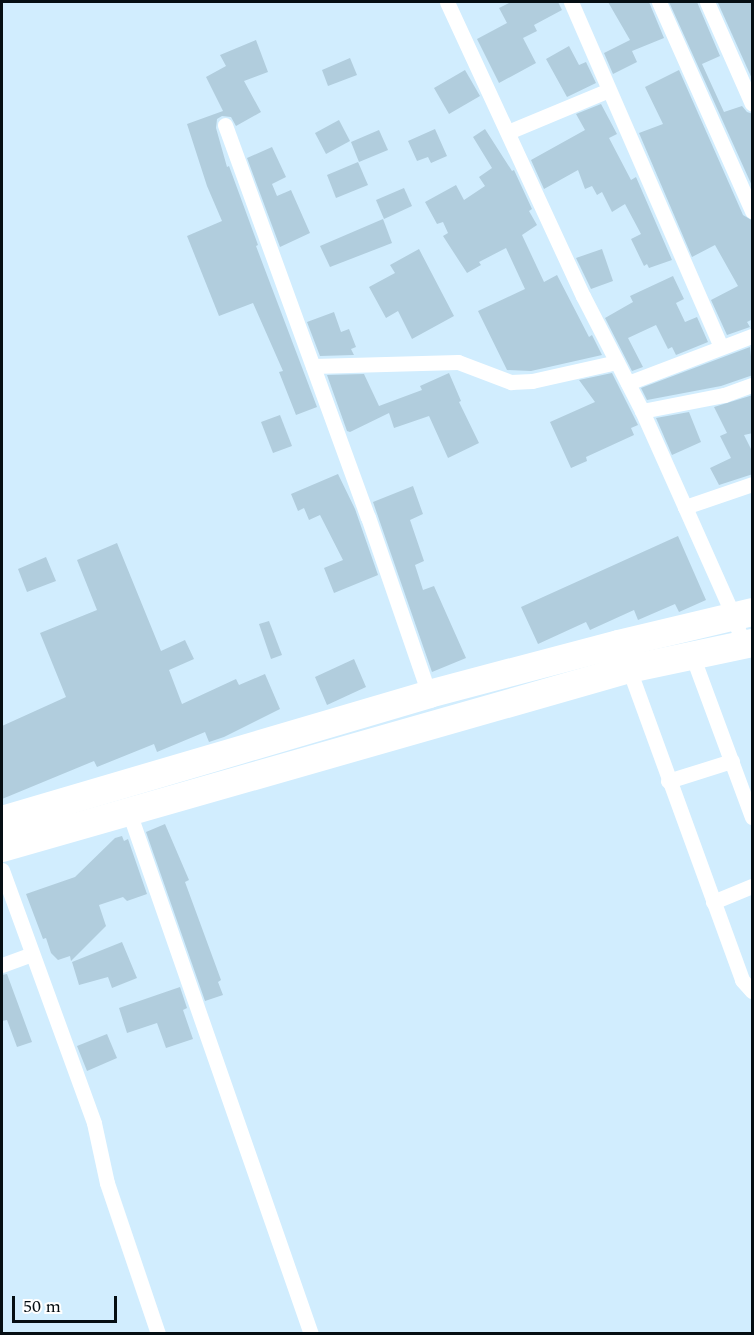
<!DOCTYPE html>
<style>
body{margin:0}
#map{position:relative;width:754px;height:1335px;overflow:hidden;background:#d1edfe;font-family:Spectral,serif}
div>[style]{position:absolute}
.building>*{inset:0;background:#b1cddd}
.street>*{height:15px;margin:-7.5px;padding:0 7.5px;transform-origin:7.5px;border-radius:7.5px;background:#fff}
.highway>*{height:28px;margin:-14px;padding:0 14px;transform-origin:14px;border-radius:14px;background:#fff}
span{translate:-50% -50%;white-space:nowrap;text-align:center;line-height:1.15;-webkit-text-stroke:6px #fff;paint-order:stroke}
.frame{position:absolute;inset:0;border:3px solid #050e13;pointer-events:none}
.scale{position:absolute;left:12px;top:1296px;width:105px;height:27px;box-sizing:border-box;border:3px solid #050e13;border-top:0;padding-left:8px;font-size:18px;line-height:21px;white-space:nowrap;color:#050e13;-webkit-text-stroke:4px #fff;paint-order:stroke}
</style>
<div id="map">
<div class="building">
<i style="clip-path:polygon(511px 2px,558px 2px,562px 10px,534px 25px,537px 31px,523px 38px,536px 63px,499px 83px,477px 39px,507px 23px,499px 8px)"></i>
<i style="clip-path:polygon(608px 2px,649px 2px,664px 38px,632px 51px,637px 62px,613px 74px,604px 53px,630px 40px)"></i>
<i style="clip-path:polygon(669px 2px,697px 2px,720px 56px,702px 64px,724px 112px,742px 106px,747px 112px,753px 114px,753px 188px)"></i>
<i style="clip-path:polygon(721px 2px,750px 2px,753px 7px,753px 81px,718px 3px)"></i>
<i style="clip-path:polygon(256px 40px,268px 72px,244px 81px,261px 112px,236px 126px,231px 117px,222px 116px,217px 119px,216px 128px,227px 167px,229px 166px,258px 245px,256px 246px,317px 407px,296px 415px,279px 372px,283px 371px,253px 303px,219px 316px,187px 236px,222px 221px,207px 186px,187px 124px,223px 111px,206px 77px,226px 66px,220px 55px)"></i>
<i style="clip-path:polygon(569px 46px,579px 65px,586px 62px,596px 83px,567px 97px,546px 59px)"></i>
<i style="clip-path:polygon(350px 58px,357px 75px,328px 86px,322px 70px)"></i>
<i style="clip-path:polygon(465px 70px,480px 96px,449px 114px,434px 88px)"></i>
<i style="clip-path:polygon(679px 70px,743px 215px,753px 221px,753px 319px,747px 322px,750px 327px,727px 335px,711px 300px,738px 286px,715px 245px,692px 257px,639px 133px,663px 124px,645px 87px)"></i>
<i style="clip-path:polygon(601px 104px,617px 134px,609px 138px,631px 180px,636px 177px,672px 260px,649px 268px,647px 264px,644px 266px,631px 239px,641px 234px,625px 204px,612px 212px,602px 192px,597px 195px,592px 186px,585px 189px,578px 170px,544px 189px,531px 160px,585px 130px,576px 114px)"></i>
<i style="clip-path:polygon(339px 120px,350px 141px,326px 154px,315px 133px)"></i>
<i style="clip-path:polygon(435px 129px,447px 156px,431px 163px,428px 157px,417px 161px,408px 141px)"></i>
<i style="clip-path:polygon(485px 129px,512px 171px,514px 170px,532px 209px,529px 211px,537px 225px,522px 235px,544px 282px,557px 275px,589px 337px,592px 335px,602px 355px,531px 371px,507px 370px,478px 311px,525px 289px,506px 248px,479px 262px,481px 265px,467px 273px,443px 236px,448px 233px,443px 222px,437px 224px,425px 202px,456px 185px,464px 200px,485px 186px,479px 177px,492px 168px,473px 137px)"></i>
<i style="clip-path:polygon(379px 130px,388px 150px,359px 162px,351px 142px)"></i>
<i style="clip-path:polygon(272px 147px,286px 177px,272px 184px,277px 196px,291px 190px,310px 233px,280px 247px,247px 158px)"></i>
<i style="clip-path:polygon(358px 162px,368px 185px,336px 198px,327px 175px)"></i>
<i style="clip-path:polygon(404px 188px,412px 206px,384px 219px,376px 200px)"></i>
<i style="clip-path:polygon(383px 219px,392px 243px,330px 267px,320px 246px)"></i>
<i style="clip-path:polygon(419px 249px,454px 316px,412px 339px,398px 311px,386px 318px,369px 287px,395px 273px,390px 265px)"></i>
<i style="clip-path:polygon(602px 249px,613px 281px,591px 289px,576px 258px)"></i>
<i style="clip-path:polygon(673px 276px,684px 299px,676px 303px,685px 322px,697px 317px,708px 342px,676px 355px,672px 347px,668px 349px,656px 325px,628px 338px,643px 367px,632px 371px,605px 318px,633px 302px,630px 296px)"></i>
<i style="clip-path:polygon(334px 312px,341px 332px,349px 329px,356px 347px,351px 349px,354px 355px,320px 356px,307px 322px)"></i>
<i style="clip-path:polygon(750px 347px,753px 375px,721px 386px,647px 400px,641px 388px)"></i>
<i style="clip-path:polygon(449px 373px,461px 401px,459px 402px,479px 443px,448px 458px,429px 416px,394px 428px,389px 413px,350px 432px,347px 431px,327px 375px,364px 374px,379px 406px,422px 390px,420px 386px)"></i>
<i style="clip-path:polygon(612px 373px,638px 425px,631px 428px,634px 435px,586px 457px,587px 461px,571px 468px,550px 422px,595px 402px,579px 380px)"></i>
<i style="clip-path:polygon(753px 395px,753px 433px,744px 435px,753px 453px,753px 474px,719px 485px,710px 468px,731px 458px,720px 436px,727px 433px,714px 407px)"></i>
<i style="clip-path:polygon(689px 412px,701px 442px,672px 455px,656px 418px)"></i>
<i style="clip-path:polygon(280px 415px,292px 446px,273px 453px,261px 422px)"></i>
<i style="clip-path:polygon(338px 474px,355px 509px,378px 575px,334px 593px,324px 568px,343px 560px,320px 515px,309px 520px,304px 508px,298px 511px,291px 494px)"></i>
<i style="clip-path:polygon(413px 486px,423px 514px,410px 520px,424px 561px,415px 565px,423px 590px,434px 586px,466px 658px,432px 672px,373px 502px)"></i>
<i style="clip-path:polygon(678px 536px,706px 600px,679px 612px,675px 604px,638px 620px,634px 610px,590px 630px,586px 622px,538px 644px,521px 607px)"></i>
<i style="clip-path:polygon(117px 543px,161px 651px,185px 640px,194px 659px,169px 670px,182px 704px,236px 679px,239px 685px,265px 674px,280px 709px,224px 737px,209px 742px,205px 732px,157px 752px,154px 744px,97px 767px,94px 761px,2px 799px,2px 726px,66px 697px,40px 633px,97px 610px,77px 560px)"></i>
<i style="clip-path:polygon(46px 557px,56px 581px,27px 592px,18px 569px)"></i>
<i style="clip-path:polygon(269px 621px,282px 655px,271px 659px,259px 624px)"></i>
<i style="clip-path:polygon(354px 659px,366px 687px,327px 705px,315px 677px)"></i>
<i style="clip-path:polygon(165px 824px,189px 880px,185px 882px,221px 980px,218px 982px,223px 995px,205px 1001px,146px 832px)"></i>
<i style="clip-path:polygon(122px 836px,124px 841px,128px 839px,147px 894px,127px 901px,123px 897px,99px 905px,106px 926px,71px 961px,70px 956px,58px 960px,51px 953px,46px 938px,43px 939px,26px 894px,75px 877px,115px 838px)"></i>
<i style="clip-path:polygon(122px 942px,137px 978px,112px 988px,108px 977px,79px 985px,72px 962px)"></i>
<i style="clip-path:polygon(7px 974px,32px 1042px,17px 1047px,7px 1020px,2px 1021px,2px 975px)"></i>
<i style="clip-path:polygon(180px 987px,187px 1008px,183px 1010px,193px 1039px,166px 1048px,157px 1023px,127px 1033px,119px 1008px)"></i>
<i style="clip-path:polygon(107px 1034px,117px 1058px,87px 1071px,77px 1046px)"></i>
</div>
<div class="street">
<i style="left:447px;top:2px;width:324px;rotate:65.2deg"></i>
<i style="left:583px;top:296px;width:129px;rotate:62.8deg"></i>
<i style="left:642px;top:411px;width:105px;rotate:65.9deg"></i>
<i style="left:571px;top:2px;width:376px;rotate:66.5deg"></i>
<i style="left:659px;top:2px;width:229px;rotate:66deg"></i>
<i style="left:707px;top:2px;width:111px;rotate:66.2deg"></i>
<i style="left:225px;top:125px;width:417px;rotate:70deg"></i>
<i style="left:368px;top:517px;width:187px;rotate:71deg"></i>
<i style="left:508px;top:132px;width:109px;rotate:-22.6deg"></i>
<i style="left:313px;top:366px;width:145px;rotate:-1.6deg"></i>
<i style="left:458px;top:362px;width:57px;rotate:20.7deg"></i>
<i style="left:511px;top:382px;width:21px;rotate:-3deg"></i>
<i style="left:532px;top:381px;width:87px;rotate:-12.6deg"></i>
<i style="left:628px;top:383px;width:133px;rotate:-20.8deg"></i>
<i style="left:642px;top:411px;width:84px;rotate:-11deg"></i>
<i style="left:724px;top:395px;width:30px;rotate:-20deg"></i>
<i style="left:743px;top:643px;width:30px;rotate:-110deg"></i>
<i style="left:733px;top:615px;width:118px;rotate:-114deg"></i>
<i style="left:685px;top:507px;width:71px;rotate:-18.9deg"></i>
<i style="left:692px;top:655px;width:173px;rotate:69.7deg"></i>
<i style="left:629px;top:669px;width:331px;rotate:70deg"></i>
<i style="left:742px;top:980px;width:15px;rotate:48deg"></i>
<i style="left:668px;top:781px;width:67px;rotate:-17.4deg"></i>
<i style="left:129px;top:812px;width:553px;rotate:70.78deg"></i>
<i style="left:2px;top:870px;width:269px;rotate:70deg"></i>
<i style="left:94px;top:1123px;width:61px;rotate:77.8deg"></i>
<i style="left:107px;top:1183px;width:159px;rotate:71.3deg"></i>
<i style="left:713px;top:902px;width:42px;rotate:-22.3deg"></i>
<i style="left:2px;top:965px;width:32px;rotate:-20deg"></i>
</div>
<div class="highway">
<i style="left:2px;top:820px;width:445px;rotate:-16.4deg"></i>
<i style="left:429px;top:694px;width:196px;rotate:-14.8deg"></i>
<i style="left:618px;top:644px;width:138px;rotate:-13.4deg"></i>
<i style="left:2px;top:848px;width:652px;rotate:-15.93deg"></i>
<i style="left:629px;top:669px;width:126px;rotate:-11.9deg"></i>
</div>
<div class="frame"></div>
<div class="scale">50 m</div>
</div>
